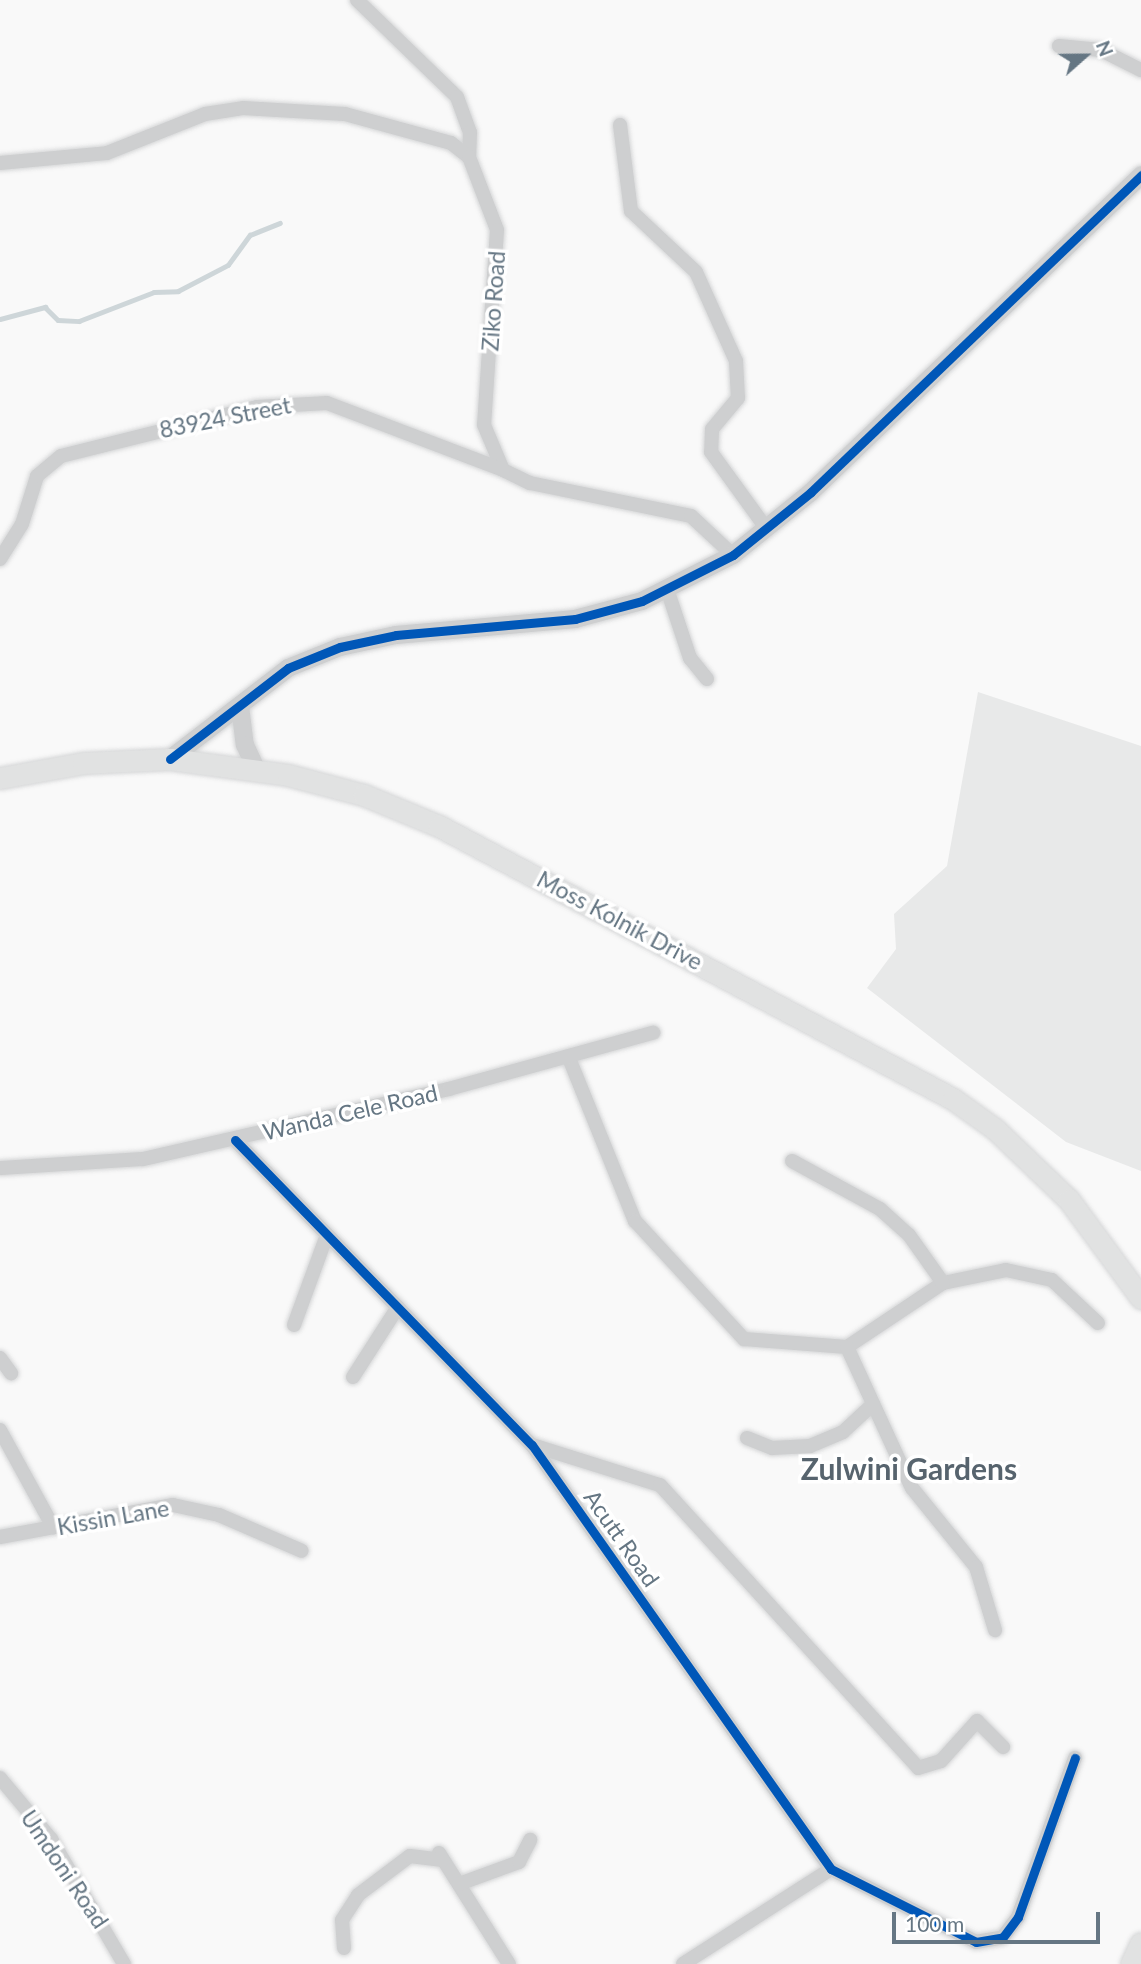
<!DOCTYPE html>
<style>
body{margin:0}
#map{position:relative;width:1141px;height:1964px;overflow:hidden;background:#f9f9f9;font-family:Lato,sans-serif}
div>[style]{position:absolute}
.built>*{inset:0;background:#e8e9e9}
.stream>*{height:4.5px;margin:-2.25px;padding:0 2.25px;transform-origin:2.25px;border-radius:2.25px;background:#ced6d9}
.roads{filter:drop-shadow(0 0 2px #d5d6d7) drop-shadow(0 0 2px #d5d6d7)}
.minor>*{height:14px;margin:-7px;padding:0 7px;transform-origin:7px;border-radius:7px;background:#cecfd0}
.tertiary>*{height:18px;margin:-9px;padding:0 9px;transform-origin:9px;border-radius:9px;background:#cecfd0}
.secondary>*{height:21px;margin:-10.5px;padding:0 10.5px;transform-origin:10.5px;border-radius:10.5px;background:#e1e2e2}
.cycleway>*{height:9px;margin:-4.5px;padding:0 4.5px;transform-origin:4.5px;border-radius:4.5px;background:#0057b8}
span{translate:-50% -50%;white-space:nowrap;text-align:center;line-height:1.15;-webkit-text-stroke:7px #fff;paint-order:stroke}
.street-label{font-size:23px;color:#657683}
.district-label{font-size:30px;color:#57646e;font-weight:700}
.north{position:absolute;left:1050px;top:21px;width:70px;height:70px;-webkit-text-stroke:5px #fff;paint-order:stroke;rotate:69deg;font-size:19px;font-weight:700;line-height:28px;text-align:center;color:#657683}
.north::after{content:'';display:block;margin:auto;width:24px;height:32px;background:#657683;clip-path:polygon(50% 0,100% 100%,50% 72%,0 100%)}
.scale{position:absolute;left:892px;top:1912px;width:208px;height:32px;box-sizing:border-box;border:4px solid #657683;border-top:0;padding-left:9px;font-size:21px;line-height:24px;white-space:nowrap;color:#657683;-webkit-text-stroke:5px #fff;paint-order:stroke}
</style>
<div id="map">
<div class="built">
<i style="clip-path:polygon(978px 692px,1141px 746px,1141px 1171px,1066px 1142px,867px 988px,896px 949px,894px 914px,947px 866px)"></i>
</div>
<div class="stream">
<i style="left:0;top:319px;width:47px;rotate:-14.9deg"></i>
<i style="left:45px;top:307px;width:18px;rotate:45deg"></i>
<i style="left:58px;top:320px;width:21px;rotate:3deg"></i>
<i style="left:79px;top:321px;width:80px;rotate:-21.1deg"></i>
<i style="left:154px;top:292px;width:24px;rotate:-2deg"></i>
<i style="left:178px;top:291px;width:56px;rotate:-27.5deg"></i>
<i style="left:228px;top:265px;width:37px;rotate:-54deg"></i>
<i style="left:250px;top:235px;width:32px;rotate:-22deg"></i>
</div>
<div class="roads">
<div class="minor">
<i style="left:357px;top:0;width:139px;rotate:44.1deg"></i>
<i style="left:457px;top:97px;width:37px;rotate:70deg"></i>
<i style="left:470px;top:132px;width:25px;rotate:92deg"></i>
<i style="left:1059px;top:46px;width:42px;rotate:5.4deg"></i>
<i style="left:1101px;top:50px;width:45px;rotate:26.6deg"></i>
<i style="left:620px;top:125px;width:87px;rotate:82.7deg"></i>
<i style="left:631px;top:211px;width:89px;rotate:43.2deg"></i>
<i style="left:696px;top:272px;width:98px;rotate:65.8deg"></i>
<i style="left:736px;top:361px;width:37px;rotate:87deg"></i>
<i style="left:738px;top:398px;width:40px;rotate:130deg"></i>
<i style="left:712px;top:429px;width:23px;rotate:92deg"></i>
<i style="left:711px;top:452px;width:94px;rotate:54.1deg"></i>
<i style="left:0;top:163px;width:107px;rotate:-5.3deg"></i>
<i style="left:107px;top:153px;width:105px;rotate:-21.7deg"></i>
<i style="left:205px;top:114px;width:38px;rotate:-9deg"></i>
<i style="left:243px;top:108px;width:102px;rotate:3.4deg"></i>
<i style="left:345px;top:114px;width:110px;rotate:15.3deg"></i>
<i style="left:451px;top:143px;width:23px;rotate:38deg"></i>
<i style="left:469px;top:157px;width:78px;rotate:69deg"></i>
<i style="left:497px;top:230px;width:195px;rotate:93.8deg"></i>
<i style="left:484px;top:425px;width:49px;rotate:67.1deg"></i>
<i style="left:503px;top:470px;width:30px;rotate:26deg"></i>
<i style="left:530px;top:483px;width:164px;rotate:11.6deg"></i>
<i style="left:691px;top:516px;width:57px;rotate:42.9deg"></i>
<i style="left:0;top:559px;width:41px;rotate:-57.8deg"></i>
<i style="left:22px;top:524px;width:50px;rotate:-72.6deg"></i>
<i style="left:37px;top:476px;width:31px;rotate:-40deg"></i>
<i style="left:61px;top:456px;width:202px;rotate:-14deg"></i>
<i style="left:257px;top:407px;width:70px;rotate:-3.3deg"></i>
<i style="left:327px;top:403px;width:188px;rotate:20.8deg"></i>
<i style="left:667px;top:589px;width:73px;rotate:71.6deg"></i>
<i style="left:690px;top:658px;width:27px;rotate:51deg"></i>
<i style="left:569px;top:1058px;width:176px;rotate:68deg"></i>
<i style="left:635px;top:1221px;width:161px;rotate:47.3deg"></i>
<i style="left:744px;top:1339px;width:103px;rotate:4.4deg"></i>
<i style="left:847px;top:1347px;width:115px;rotate:-33.7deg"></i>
<i style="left:943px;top:1283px;width:64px;rotate:-11.7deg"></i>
<i style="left:1006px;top:1270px;width:47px;rotate:12.3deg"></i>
<i style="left:1052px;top:1280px;width:63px;rotate:43.1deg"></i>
<i style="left:235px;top:1140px;width:426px;rotate:45.8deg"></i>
<i style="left:532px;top:1445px;width:519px;rotate:54.81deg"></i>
<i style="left:831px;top:1869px;width:162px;rotate:26.7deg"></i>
<i style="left:976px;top:1942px;width:27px;rotate:-10deg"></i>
<i style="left:1003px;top:1937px;width:25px;rotate:-53deg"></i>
<i style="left:1018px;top:1917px;width:169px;rotate:-70.3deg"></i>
<i style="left:792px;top:1161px;width:100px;rotate:28.6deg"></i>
<i style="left:880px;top:1209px;width:39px;rotate:42deg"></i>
<i style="left:909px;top:1235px;width:59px;rotate:54.7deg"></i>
<i style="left:0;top:1168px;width:143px;rotate:-3.6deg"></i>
<i style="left:143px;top:1159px;width:314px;rotate:-12.9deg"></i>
<i style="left:449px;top:1089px;width:212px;rotate:-15.4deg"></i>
<i style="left:294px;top:1325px;width:96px;rotate:-69.9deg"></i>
<i style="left:847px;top:1347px;width:155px;rotate:65.3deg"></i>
<i style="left:912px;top:1488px;width:102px;rotate:51deg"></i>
<i style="left:976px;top:1567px;width:66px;rotate:73.2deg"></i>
<i style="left:0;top:1358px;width:19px;rotate:54deg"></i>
<i style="left:353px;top:1377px;width:83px;rotate:-57.3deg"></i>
<i style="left:0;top:1430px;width:111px;rotate:61.3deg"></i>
<i style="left:747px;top:1438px;width:27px;rotate:22deg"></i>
<i style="left:772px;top:1448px;width:38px;rotate:-3deg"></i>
<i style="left:810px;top:1446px;width:36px;rotate:-23deg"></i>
<i style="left:843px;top:1432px;width:41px;rotate:-43deg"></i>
<i style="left:532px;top:1445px;width:134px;rotate:17.4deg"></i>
<i style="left:660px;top:1485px;width:383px;rotate:47.6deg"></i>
<i style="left:918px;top:1768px;width:24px;rotate:-17deg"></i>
<i style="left:941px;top:1761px;width:54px;rotate:-48deg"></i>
<i style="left:977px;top:1721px;width:37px;rotate:45deg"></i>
<i style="left:0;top:1537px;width:176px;rotate:-10.5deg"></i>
<i style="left:173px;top:1505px;width:47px;rotate:12.3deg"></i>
<i style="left:219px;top:1515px;width:90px;rotate:23.4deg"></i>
<i style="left:0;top:1778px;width:80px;rotate:50.1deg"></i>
<i style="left:51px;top:1839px;width:145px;rotate:59.7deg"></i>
<i style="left:439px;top:1853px;width:131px;rotate:57.8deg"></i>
<i style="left:459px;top:1884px;width:64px;rotate:-20.1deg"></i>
<i style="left:519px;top:1862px;width:25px;rotate:-63deg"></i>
<i style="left:344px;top:1948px;width:28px;rotate:-94deg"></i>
<i style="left:342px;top:1920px;width:30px;rotate:-57deg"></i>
<i style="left:358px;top:1895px;width:65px;rotate:-36.9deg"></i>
<i style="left:410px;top:1856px;width:33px;rotate:7deg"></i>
<i style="left:683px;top:1964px;width:176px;rotate:-32.7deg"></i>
</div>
<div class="tertiary">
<i style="left:240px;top:706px;width:39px;rotate:83deg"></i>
<i style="left:245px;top:745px;width:29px;rotate:65deg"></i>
<i style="left:170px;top:759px;width:149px;rotate:-37.6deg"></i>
<i style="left:288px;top:668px;width:56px;rotate:-22deg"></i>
<i style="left:340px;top:647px;width:57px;rotate:-12.1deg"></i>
<i style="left:396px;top:635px;width:180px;rotate:-5.1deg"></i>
<i style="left:575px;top:619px;width:69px;rotate:-15deg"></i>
<i style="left:642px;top:601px;width:102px;rotate:-26.8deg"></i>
<i style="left:733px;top:555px;width:100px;rotate:-38.9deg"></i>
<i style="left:811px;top:492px;width:458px;rotate:-43.8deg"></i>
</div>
<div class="secondary">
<i style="left:0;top:778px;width:84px;rotate:-10.2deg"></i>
<i style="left:83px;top:763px;width:87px;rotate:-2.6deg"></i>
<i style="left:170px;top:759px;width:119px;rotate:7.7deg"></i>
<i style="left:288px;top:775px;width:79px;rotate:14.7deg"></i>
<i style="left:364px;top:795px;width:81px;rotate:22.5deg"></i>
<i style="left:439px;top:826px;width:582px;rotate:27.97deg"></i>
<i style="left:953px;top:1099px;width:52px;rotate:35.5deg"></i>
<i style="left:995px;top:1129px;width:103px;rotate:43.8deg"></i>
<i style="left:1069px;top:1200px;width:122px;rotate:53.7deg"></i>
<i style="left:1131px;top:1964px;width:23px;rotate:-65deg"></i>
</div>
</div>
<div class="cycleway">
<i style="left:170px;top:759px;width:149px;rotate:-37.6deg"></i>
<i style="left:288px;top:668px;width:56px;rotate:-22deg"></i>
<i style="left:340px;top:647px;width:57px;rotate:-12.1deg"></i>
<i style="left:396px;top:635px;width:180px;rotate:-5.1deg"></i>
<i style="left:575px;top:619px;width:69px;rotate:-15deg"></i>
<i style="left:642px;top:601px;width:102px;rotate:-26.8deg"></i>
<i style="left:733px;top:555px;width:100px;rotate:-38.9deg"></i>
<i style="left:811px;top:492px;width:458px;rotate:-43.8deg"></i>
<i style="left:235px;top:1140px;width:426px;rotate:45.8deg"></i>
<i style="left:532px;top:1445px;width:519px;rotate:54.81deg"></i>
<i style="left:831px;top:1869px;width:162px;rotate:26.7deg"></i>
<i style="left:976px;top:1942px;width:27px;rotate:-10deg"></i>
<i style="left:1003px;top:1937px;width:25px;rotate:-53deg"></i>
<i style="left:1018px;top:1917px;width:169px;rotate:-70.3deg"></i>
</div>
<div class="street-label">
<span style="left:493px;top:301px;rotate:-86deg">Ziko Road</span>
<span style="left:225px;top:417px;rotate:-11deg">83924 Street</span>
<span style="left:620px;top:920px;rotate:28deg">Moss Kolnik Drive</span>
<span style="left:350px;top:1112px;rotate:-13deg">Wanda Cele Road</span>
<span style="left:113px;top:1517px;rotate:-10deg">Kissin Lane</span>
<span style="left:622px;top:1538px;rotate:55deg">Acutt Road</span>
<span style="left:65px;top:1869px;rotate:56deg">Umdoni Road</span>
</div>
<div class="district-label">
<span style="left:909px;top:1468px">Zulwini Gardens</span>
</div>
<div class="north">N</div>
<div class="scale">100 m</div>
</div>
